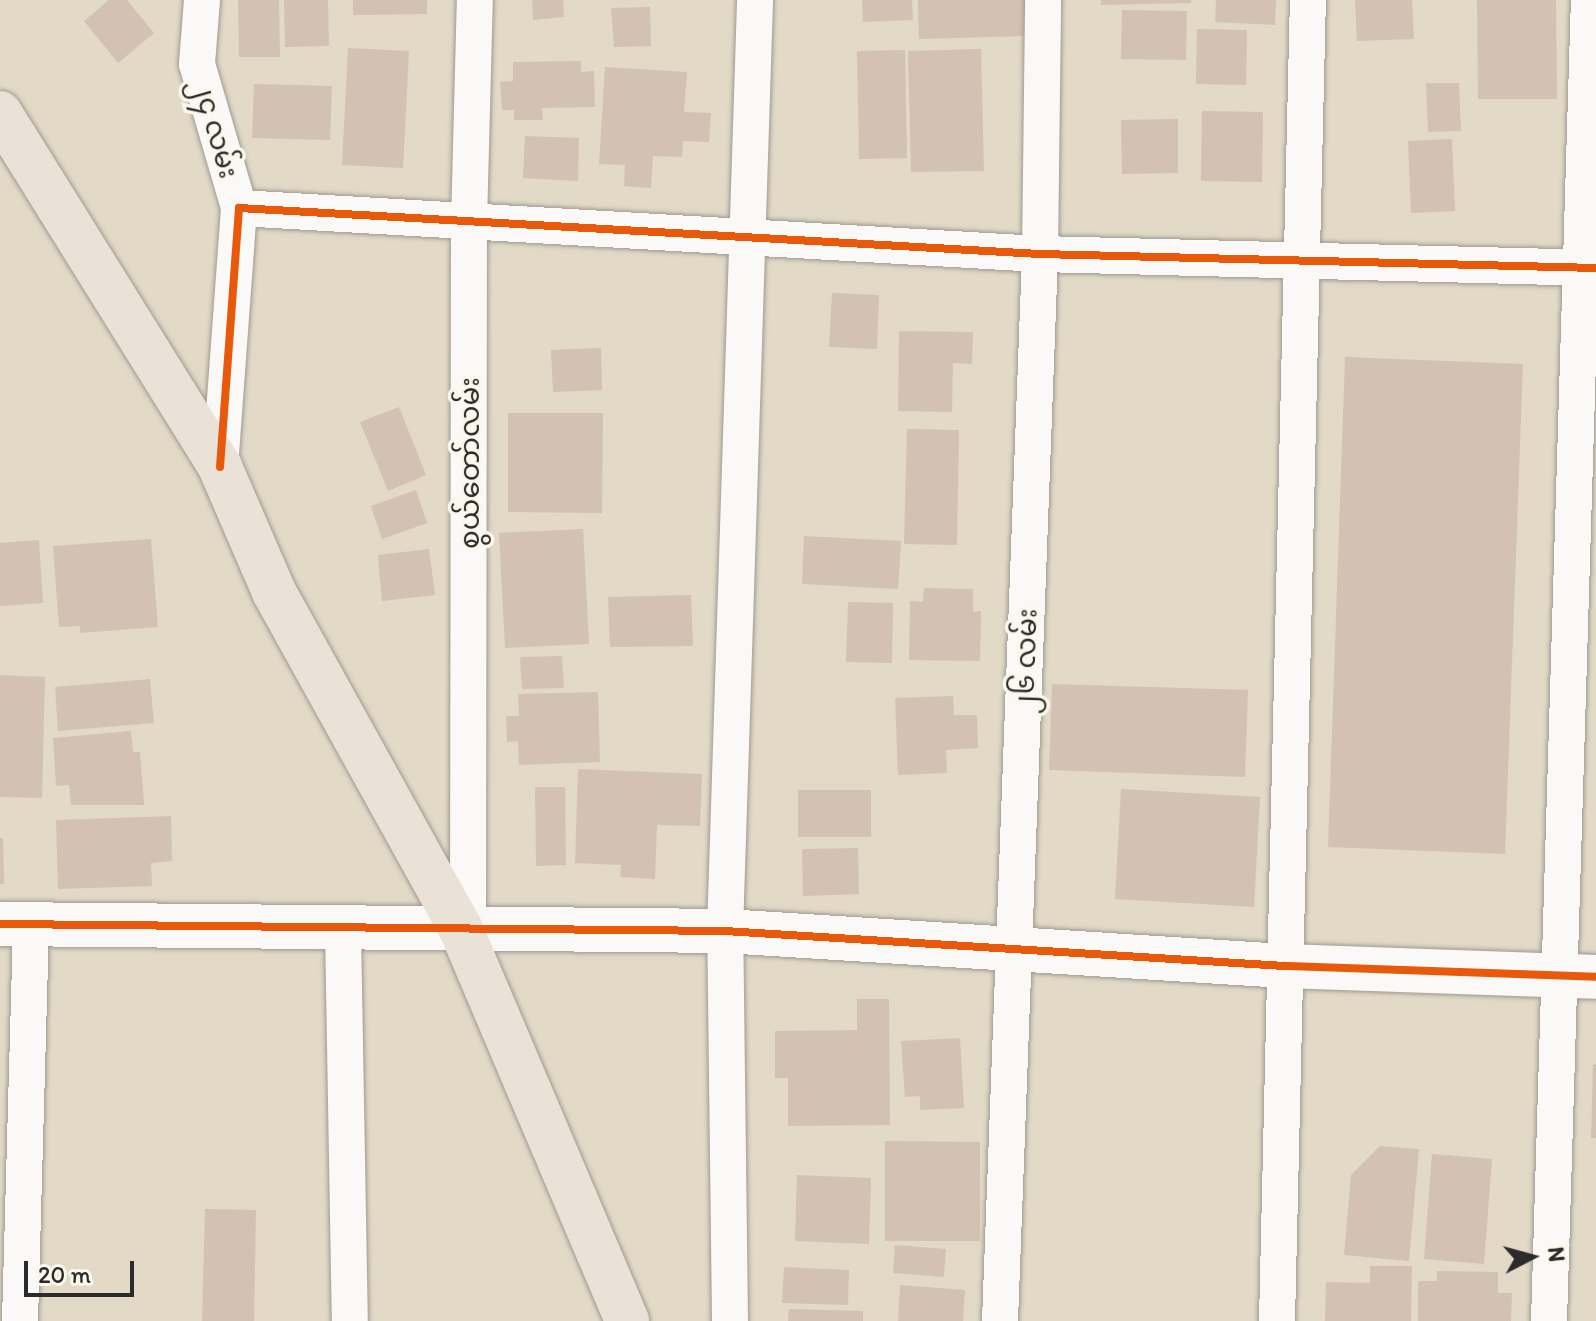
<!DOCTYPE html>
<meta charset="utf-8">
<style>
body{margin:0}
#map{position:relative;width:1596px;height:1321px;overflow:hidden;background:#e2d9c7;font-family:Itim,"Noto Sans Myanmar",sans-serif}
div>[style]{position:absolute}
.building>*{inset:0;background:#d3c1b4}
.roads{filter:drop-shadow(0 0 2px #9f9a90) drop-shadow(0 0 2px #9f9a90)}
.minor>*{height:36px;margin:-18px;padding:0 18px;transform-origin:18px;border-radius:18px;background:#fbf9f7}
.tertiary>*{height:44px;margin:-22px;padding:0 22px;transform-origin:22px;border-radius:22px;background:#fbf9f7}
.primary>*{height:44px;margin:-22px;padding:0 22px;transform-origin:22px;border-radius:22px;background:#eae2d6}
.cycleway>*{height:8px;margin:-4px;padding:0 4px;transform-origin:4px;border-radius:4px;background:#e8590c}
span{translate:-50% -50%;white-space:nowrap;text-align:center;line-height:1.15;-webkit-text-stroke:7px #fbf7ec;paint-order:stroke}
.street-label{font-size:28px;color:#2b2b2b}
.north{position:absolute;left:1492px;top:1217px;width:80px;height:80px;-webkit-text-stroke:6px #fbf7ec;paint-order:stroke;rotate:84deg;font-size:22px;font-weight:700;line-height:32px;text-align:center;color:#2b2b2b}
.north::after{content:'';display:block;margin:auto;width:28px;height:36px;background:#2b2b2b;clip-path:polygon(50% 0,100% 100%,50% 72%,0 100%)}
.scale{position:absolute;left:24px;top:1261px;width:110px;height:36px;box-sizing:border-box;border:4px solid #2b2b2b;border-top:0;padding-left:10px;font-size:24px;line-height:28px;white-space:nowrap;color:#2b2b2b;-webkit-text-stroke:6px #fbf7ec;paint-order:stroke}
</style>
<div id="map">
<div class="building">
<i style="clip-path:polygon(109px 0,127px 0,154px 33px,118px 63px,84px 21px)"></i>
<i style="clip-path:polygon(238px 0,279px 0,280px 57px,239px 57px)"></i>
<i style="clip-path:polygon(284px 0,328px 0,329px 46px,285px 47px)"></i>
<i style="clip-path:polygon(353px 0,427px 0,427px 14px,353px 15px)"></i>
<i style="clip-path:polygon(532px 0,563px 0,564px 17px,533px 20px)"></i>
<i style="clip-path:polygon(862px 0,912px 0,913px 20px,863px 22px)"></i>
<i style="clip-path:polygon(918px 0,1025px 0,1025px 36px,919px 39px)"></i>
<i style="clip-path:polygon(1101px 0,1191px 0,1191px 3px,1101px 5px)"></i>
<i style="clip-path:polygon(1216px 0,1276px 0,1275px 25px,1215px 22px)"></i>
<i style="clip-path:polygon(1355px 0,1412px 0,1414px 39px,1357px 41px)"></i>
<i style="clip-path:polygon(1477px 0,1556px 0,1557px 99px,1478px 99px)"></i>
<i style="clip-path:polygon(650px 7px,651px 46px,614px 47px,611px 8px)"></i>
<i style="clip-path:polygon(1122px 10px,1187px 11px,1186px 60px,1121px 59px)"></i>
<i style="clip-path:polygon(1197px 29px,1247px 30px,1246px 85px,1196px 84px)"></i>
<i style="clip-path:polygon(348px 48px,409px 51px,403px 168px,342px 165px)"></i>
<i style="clip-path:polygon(981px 49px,984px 171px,911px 172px,908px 51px)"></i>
<i style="clip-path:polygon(905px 50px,907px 158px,859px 159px,857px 51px)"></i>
<i style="clip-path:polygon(581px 61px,581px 72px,594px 71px,595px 107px,542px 108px,543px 120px,514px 120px,514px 110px,502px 110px,500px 82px,513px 81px,513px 62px)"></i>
<i style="clip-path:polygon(605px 67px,687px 72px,684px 112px,711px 113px,709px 142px,683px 141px,682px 157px,653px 156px,651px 188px,624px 186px,625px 165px,599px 164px)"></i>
<i style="clip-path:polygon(1426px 83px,1459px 83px,1461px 131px,1428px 132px)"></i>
<i style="clip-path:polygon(254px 84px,332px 86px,330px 140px,252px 138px)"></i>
<i style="clip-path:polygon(1202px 111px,1263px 112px,1262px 182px,1201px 181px)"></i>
<i style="clip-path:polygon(1178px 119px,1178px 173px,1122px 174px,1121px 120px)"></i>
<i style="clip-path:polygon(525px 136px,579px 138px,578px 181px,523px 178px)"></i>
<i style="clip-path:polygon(1452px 139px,1455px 211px,1411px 213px,1408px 141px)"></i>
<i style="clip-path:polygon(832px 293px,879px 295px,877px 349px,829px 347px)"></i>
<i style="clip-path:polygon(899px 331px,973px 332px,972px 364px,953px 363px,952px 412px,898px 411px)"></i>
<i style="clip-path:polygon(601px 348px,602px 390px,553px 392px,551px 350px)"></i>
<i style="clip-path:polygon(1345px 357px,1523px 364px,1505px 854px,1328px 847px)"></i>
<i style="clip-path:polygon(399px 407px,426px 475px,388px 491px,360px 422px)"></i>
<i style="clip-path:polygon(508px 413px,603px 413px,602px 513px,508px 512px)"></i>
<i style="clip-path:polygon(907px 429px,959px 430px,957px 545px,904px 544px)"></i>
<i style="clip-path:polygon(416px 490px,427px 523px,382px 539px,371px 506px)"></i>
<i style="clip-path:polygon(583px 529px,589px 644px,505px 648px,499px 533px)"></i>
<i style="clip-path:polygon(804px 536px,901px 541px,898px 589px,802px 584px)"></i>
<i style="clip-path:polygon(151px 539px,158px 627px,80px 633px,80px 626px,59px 627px,53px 546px)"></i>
<i style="clip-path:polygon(39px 540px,43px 603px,0 606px,0 543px)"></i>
<i style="clip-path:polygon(429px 549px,435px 595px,382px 601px,378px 555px)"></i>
<i style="clip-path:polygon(924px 588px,973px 589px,973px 612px,981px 611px,980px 661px,909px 660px,910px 601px,923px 602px)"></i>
<i style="clip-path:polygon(691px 595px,693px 646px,610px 647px,608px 597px)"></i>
<i style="clip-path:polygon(848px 602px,893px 603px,892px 663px,846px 662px)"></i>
<i style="clip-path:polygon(562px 656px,564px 688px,522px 689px,520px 657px)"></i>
<i style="clip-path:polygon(0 675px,45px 677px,42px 798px,0 797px)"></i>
<i style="clip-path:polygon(150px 679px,154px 723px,58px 731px,55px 687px)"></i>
<i style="clip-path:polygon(1052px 684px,1248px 690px,1245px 777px,1049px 770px)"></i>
<i style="clip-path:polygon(598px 692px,600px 762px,519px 765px,518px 741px,507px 742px,506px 716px,519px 716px,518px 694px)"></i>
<i style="clip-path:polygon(953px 696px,954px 715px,977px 715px,978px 748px,946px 750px,947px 773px,898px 775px,895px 698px)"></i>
<i style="clip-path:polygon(131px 731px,133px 752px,140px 752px,144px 805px,71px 805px,69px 785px,56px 786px,53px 738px)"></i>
<i style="clip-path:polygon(578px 769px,702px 774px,700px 826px,657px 825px,655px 879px,620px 877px,621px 865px,575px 863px)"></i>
<i style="clip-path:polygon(535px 787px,565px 787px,566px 865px,536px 866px)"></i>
<i style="clip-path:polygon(1121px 789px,1260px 797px,1254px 907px,1115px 899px)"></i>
<i style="clip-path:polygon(798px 790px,871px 790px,871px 837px,798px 837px)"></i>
<i style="clip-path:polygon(171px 816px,172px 861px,151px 863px,152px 886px,58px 889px,56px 820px)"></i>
<i style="clip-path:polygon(0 838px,3px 838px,4px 884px,0 884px)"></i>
<i style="clip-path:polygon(858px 848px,859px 894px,803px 896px,802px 849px)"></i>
<i style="clip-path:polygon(857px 999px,889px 999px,890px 1125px,788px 1126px,788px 1078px,775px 1078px,775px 1031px,857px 1030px)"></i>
<i style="clip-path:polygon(960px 1038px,964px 1108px,920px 1110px,920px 1096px,905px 1097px,901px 1041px)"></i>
<i style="clip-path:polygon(1593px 1064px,1596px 1065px,1596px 1138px,1591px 1138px)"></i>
<i style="clip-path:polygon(885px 1141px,980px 1142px,980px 1241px,885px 1241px)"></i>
<i style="clip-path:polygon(1380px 1146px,1419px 1149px,1409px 1261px,1344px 1255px,1351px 1175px)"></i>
<i style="clip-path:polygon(1432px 1154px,1492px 1159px,1484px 1264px,1424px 1259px)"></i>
<i style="clip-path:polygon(797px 1175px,871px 1178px,869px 1244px,795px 1241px)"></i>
<i style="clip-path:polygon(205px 1209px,256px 1210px,254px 1321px,202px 1321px)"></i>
<i style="clip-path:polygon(895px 1245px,946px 1249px,944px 1277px,893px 1273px)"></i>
<i style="clip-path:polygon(1370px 1266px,1412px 1266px,1411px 1321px,1325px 1321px,1326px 1282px,1370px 1283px)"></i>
<i style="clip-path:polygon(784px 1267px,849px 1270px,848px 1305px,782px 1303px)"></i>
<i style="clip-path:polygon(1437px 1271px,1498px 1272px,1498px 1293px,1512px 1293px,1511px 1321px,1418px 1321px,1418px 1281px,1437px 1281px)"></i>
<i style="clip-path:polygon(900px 1285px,965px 1290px,963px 1321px,898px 1321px)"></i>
<i style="clip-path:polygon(789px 1309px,863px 1311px,863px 1321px,788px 1321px)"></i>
</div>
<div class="roads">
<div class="minor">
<i style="left:202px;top:0;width:64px;rotate:94.5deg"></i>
<i style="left:197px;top:64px;width:150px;rotate:73.7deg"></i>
<i style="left:220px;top:467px;width:260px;rotate:-85.8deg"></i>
<i style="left:239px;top:208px;width:802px;rotate:3.29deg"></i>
<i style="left:1040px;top:254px;width:556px;rotate:1.44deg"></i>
<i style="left:468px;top:926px;width:703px;rotate:-89.92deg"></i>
<i style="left:469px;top:223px;width:223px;rotate:-88.5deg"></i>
<i style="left:343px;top:930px;width:391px;rotate:89deg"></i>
<i style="left:20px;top:1321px;width:398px;rotate:-88.4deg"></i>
<i style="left:730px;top:1321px;width:390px;rotate:-90.7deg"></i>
<i style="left:725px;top:931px;width:931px;rotate:-88.15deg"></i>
<i style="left:1000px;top:1321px;width:1068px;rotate:-87.85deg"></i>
<i style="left:1040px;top:254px;width:254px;rotate:-89.3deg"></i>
<i style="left:1277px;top:1321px;width:1321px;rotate:-88.66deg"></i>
<i style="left:1549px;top:1321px;width:1322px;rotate:-88.27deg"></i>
</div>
<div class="tertiary">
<i style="left:0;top:924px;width:725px;rotate:0.55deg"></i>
<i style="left:725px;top:931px;width:561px;rotate:3.58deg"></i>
<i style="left:1285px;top:966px;width:311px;rotate:2deg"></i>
</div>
<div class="primary">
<i style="left:0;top:113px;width:417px;rotate:58.1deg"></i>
<i style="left:220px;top:467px;width:136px;rotate:66.6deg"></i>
<i style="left:274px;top:592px;width:383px;rotate:61deg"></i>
<i style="left:460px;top:927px;width:428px;rotate:67deg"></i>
</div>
</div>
<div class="cycleway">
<i style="left:220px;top:467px;width:260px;rotate:-85.8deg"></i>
<i style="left:239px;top:208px;width:802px;rotate:3.29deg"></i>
<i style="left:1040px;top:254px;width:556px;rotate:1.44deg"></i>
<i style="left:0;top:924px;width:725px;rotate:0.55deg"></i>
<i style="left:725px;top:931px;width:561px;rotate:3.58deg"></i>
<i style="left:1285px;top:966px;width:311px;rotate:2deg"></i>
</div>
<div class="street-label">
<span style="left:216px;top:128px;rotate:74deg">၂၄ လမ်း</span>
<span style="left:469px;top:463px;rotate:-90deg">စွယ်တော်လမ်း</span>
<span style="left:1025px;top:661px;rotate:-88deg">၂၆ လမ်း</span>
</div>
<div class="north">N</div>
<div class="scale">20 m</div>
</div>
